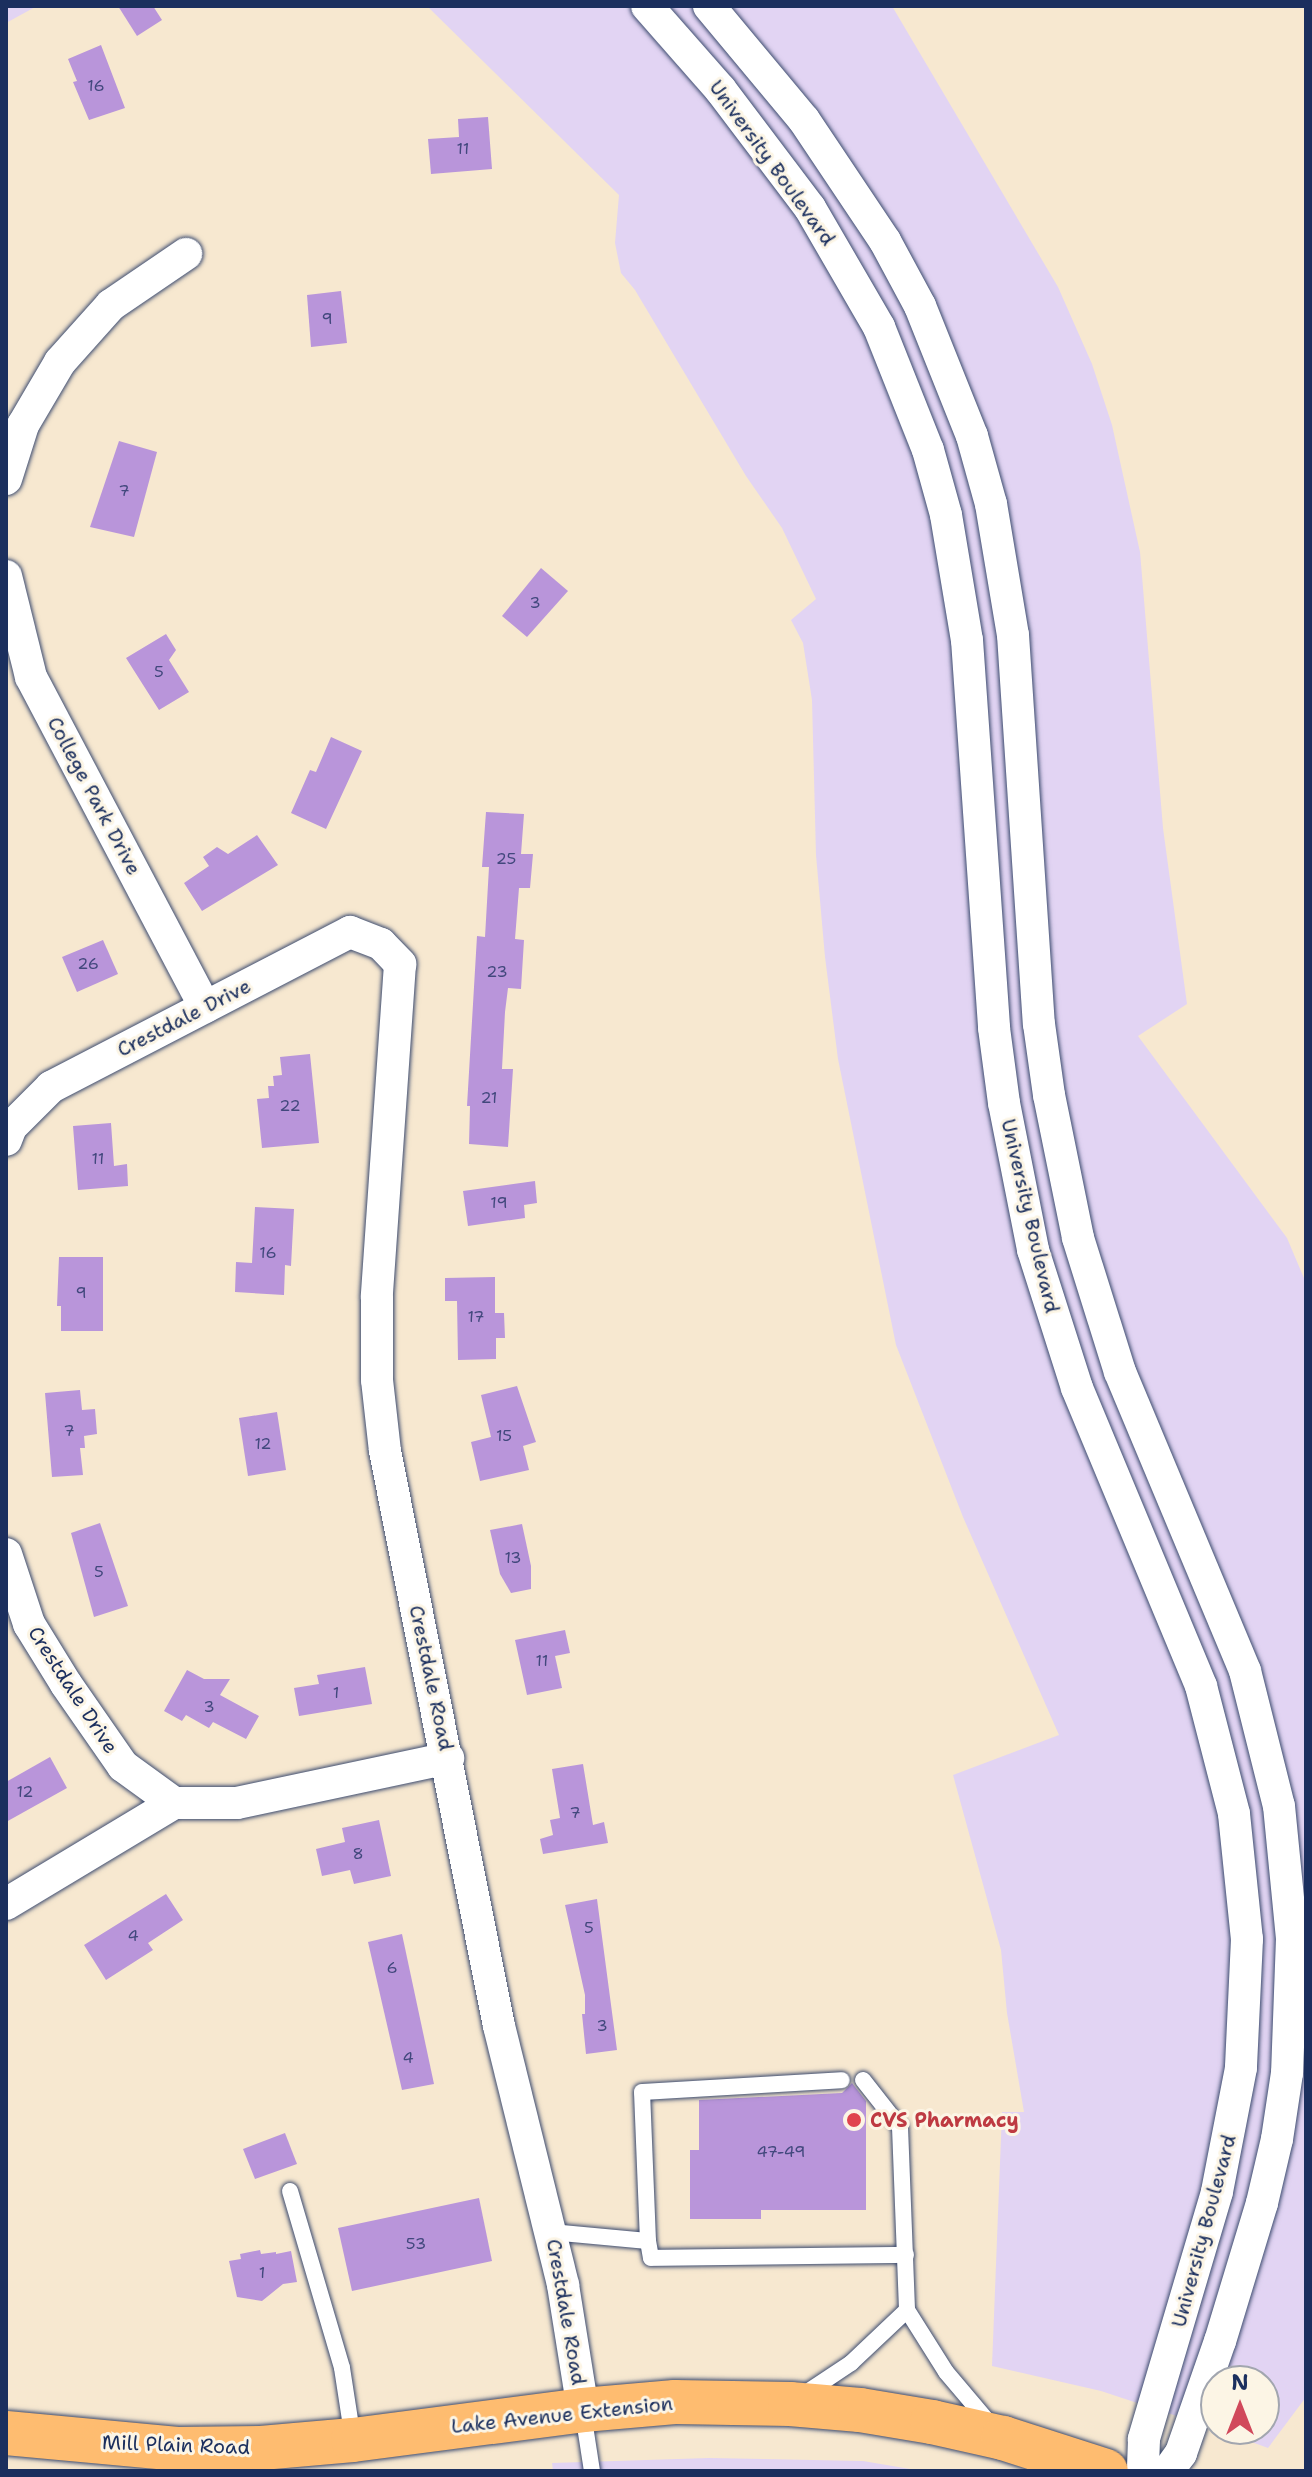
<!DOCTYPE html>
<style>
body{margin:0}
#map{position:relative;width:1312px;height:2477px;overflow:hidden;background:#f7e8d0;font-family:"Shantell Sans",sans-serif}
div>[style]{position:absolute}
.built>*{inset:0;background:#e2d4f3}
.building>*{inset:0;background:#b995da}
.roads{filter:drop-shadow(0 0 2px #3c4b6f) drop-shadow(0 0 2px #3c4b6f)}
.service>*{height:16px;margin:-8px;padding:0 8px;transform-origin:8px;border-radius:8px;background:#fff}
.minor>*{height:32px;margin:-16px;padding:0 16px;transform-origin:16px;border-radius:16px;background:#fff}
.primary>*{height:44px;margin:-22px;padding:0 22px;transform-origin:22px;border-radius:22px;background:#febc70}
.dots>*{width:22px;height:22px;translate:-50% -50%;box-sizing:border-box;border:4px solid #fcf5e5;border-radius:50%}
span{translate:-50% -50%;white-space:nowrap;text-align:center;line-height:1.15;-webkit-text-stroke:6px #fcf5e5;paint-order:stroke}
.number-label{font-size:16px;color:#42487d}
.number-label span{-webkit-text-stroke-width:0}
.street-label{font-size:20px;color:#1b2f5e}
.health-label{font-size:20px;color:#be3a42;font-weight:700}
.left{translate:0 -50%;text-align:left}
.frame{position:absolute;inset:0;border:8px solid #1b2f5e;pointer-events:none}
.north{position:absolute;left:1200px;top:2365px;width:80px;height:80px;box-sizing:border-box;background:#fcf5e5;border:2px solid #a2a6af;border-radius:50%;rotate:0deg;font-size:22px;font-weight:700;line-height:32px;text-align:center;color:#1b2f5e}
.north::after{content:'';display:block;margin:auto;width:28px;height:36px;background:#d1495b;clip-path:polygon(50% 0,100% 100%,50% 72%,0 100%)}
</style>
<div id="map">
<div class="built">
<i style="clip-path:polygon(6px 6px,37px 6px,6px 23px)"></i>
<i style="clip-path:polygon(427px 6px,892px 6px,1058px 287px,1092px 364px,1112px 425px,1140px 552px,1163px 828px,1187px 1004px,1138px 1036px,1287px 1238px,1306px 1283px,1306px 2397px,1268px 2448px,1216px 2429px,1264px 2429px,1264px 2381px,1216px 2381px,1216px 2429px,1101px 2391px,992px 2366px,1002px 2112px,1024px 2112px,1007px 2013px,1001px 1950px,953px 1775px,1059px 1735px,963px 1517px,896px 1345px,838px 1059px,825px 957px,816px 855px,812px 700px,803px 643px,791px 620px,816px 599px,782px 528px,746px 476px,635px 290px,621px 273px,615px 243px,619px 195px)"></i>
<i style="clip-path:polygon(709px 2458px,863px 2461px,922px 2471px,553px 2471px,552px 2463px)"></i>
</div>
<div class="building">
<i style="clip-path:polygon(118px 6px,153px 6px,162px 20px,137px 36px)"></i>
<i style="clip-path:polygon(101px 45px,125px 108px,89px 120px,73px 82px,77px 81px,68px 59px)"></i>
<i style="clip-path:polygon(488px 117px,492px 169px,431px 174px,428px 139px,459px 137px,458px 119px)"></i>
<i style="clip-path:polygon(341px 291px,347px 343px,311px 347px,307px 295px)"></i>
<i style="clip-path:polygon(119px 441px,157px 452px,134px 537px,90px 527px)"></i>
<i style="clip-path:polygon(541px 568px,568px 591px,527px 637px,502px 616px)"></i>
<i style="clip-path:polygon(166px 634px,176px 650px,169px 660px,189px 692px,159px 710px,126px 658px)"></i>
<i style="clip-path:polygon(331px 737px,362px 751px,326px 829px,291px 813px,310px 770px,316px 772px)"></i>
<i style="clip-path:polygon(486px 812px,524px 814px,521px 854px,533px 854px,530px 888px,519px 888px,515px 939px,524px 940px,521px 989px,508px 988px,505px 1012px,502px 1069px,513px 1069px,508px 1147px,469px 1144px,470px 1106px,467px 1106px,477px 936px,485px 937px,489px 867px,482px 867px)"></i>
<i style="clip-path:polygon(257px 835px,278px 865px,202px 911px,184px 883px,209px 866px,203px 857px,217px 847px,228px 854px)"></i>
<i style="clip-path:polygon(103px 940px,118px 974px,77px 992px,62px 957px)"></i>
<i style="clip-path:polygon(310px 1054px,319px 1143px,262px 1148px,257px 1099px,269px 1098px,268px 1086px,274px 1086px,273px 1076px,282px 1075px,280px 1057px)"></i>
<i style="clip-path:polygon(111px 1123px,114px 1166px,127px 1164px,128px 1186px,78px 1190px,73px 1126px)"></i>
<i style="clip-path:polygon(535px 1181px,537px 1203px,524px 1205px,525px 1218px,468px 1226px,463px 1191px)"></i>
<i style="clip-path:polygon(255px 1207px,294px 1209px,291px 1266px,285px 1265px,284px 1295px,235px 1292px,236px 1262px,252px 1263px)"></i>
<i style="clip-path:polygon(59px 1257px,103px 1257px,103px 1331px,61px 1331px,61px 1306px,57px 1306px)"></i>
<i style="clip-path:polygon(495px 1277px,495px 1313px,504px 1313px,505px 1338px,496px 1338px,496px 1359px,458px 1360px,457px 1301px,445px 1301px,445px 1278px)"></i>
<i style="clip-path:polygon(517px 1386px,536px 1442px,523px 1446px,529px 1470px,480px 1481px,471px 1442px,491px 1437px,481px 1395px)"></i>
<i style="clip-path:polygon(80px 1390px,82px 1410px,95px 1409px,97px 1434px,84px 1436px,85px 1448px,80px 1448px,83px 1475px,52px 1477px,45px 1393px)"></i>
<i style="clip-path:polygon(277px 1412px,286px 1470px,248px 1476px,239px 1418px)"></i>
<i style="clip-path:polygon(100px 1523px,128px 1606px,94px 1617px,71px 1533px)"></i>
<i style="clip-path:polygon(522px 1524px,531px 1566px,531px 1589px,511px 1593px,500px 1574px,490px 1530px)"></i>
<i style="clip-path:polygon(565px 1630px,570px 1653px,555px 1656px,562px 1688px,527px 1695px,515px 1640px)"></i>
<i style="clip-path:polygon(365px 1667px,372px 1704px,299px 1716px,294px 1688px,319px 1684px,317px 1675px)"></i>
<i style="clip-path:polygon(187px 1670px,204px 1679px,230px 1679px,220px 1695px,259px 1716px,246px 1739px,213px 1722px,209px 1728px,186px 1715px,182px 1721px,164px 1711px)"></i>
<i style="clip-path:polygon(50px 1757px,67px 1788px,6px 1822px,6px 1782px)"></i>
<i style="clip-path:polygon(583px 1764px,593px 1825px,604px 1822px,608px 1843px,543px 1854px,540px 1839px,553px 1835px,550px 1820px,560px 1818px,552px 1769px)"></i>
<i style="clip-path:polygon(379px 1820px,391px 1876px,354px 1884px,350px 1870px,322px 1876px,316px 1849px,345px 1842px,342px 1828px)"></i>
<i style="clip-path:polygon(166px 1894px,183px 1920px,148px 1943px,153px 1950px,106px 1980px,84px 1945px)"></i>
<i style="clip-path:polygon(597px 1899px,617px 2050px,586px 2054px,582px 2014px,585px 2014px,585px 1995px,565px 1905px)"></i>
<i style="clip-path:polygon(402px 1934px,434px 2084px,402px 2090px,368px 1942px)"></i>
<i style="clip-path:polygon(852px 2083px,866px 2101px,866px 2210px,761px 2210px,761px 2219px,690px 2219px,690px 2150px,699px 2150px,699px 2100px,842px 2093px)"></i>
<i style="clip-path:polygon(285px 2133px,297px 2164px,255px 2179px,243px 2149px)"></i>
<i style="clip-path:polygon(479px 2198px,492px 2261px,352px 2291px,338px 2228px)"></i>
<i style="clip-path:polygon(260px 2250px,261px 2254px,276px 2252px,276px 2254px,291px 2251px,297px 2282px,283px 2284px,262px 2301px,237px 2297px,229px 2261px,241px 2259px,240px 2254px)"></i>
</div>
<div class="roads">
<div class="service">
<i style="left:863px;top:2080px;width:60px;rotate:51.8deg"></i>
<i style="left:900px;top:2127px;width:183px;rotate:87.8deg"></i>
<i style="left:907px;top:2310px;width:73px;rotate:57.8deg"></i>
<i style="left:946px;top:2372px;width:70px;rotate:49.7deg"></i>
<i style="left:290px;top:2191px;width:184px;rotate:73.6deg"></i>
<i style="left:342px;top:2368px;width:72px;rotate:81.2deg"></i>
<i style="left:551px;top:2232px;width:97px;rotate:5.3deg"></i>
<i style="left:648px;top:2241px;width:149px;rotate:-92.3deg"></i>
<i style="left:642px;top:2092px;width:200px;rotate:-3.4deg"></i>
<i style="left:648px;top:2241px;width:17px;rotate:80deg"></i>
<i style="left:651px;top:2258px;width:255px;rotate:-0.7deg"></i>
<i style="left:803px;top:2395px;width:58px;rotate:-33.7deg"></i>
<i style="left:851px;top:2363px;width:77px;rotate:-43.4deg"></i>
<i style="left:583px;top:2413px;width:59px;rotate:81.2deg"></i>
</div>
<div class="minor">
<i style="left:647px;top:6px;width:111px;rotate:48.7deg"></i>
<i style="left:720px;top:89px;width:149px;rotate:52.9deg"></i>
<i style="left:810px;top:208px;width:138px;rotate:59.9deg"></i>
<i style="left:879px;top:327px;width:132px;rotate:68.3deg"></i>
<i style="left:928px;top:450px;width:67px;rotate:74.5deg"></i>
<i style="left:946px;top:515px;width:127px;rotate:80.5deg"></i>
<i style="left:967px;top:640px;width:389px;rotate:86deg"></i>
<i style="left:994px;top:1028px;width:76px;rotate:82.4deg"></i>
<i style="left:1004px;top:1103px;width:150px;rotate:78.8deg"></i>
<i style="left:1033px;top:1250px;width:145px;rotate:72.3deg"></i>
<i style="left:1077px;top:1388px;width:323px;rotate:67.4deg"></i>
<i style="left:1201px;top:1686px;width:132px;rotate:75.5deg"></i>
<i style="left:1234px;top:1814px;width:126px;rotate:84.1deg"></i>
<i style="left:1247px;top:1939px;width:129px;rotate:92.7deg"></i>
<i style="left:1241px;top:2068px;width:126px;rotate:101deg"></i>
<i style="left:1217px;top:2192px;width:258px;rotate:106.5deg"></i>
<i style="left:1144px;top:2439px;width:32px;rotate:92deg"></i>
<i style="left:709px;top:6px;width:148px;rotate:50.2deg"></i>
<i style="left:804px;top:120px;width:146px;rotate:56.2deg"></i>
<i style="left:885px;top:241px;width:74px;rotate:61.7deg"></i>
<i style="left:920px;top:306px;width:140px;rotate:68.2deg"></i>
<i style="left:972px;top:436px;width:71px;rotate:74.4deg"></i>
<i style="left:991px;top:504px;width:133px;rotate:80.5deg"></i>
<i style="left:1013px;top:635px;width:390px;rotate:86.2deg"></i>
<i style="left:1039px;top:1024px;width:72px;rotate:82deg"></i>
<i style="left:1049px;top:1095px;width:146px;rotate:78.5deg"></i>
<i style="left:1078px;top:1238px;width:140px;rotate:72.6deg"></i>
<i style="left:1120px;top:1372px;width:324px;rotate:67.3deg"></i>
<i style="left:1245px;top:1671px;width:139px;rotate:75.9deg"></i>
<i style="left:1279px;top:1806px;width:133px;rotate:84.4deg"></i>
<i style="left:1292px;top:1938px;width:135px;rotate:92.1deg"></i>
<i style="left:1287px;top:2073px;width:67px;rotate:98.6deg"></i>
<i style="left:1277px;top:2139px;width:66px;rotate:103.2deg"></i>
<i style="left:1262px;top:2203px;width:144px;rotate:106.9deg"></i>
<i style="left:1220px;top:2341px;width:119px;rotate:109.2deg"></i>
<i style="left:1181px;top:2453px;width:22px;rotate:126deg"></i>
<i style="left:6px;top:479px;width:57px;rotate:-72.5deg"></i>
<i style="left:23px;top:425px;width:73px;rotate:-59.6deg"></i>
<i style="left:60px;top:362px;width:76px;rotate:-48.2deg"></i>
<i style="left:111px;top:305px;width:91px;rotate:-34.2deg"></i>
<i style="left:6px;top:576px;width:104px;rotate:76.1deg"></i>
<i style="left:31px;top:677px;width:373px;rotate:62.2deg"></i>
<i style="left:6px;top:1140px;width:14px;rotate:-69deg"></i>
<i style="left:11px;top:1127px;width:57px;rotate:-45deg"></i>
<i style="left:51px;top:1087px;width:337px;rotate:-27.4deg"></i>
<i style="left:350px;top:932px;width:33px;rotate:21deg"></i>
<i style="left:381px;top:944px;width:28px;rotate:46deg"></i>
<i style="left:400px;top:964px;width:334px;rotate:94deg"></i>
<i style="left:377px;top:1297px;width:83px;rotate:90deg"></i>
<i style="left:377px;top:1380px;width:71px;rotate:83.6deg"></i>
<i style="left:385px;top:1451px;width:586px;rotate:78.79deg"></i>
<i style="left:499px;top:2026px;width:267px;rotate:76.1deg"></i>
<i style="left:563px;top:2285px;width:127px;rotate:80.9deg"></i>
<i style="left:6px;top:1554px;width:74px;rotate:71.8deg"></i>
<i style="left:29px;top:1624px;width:70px;rotate:58.3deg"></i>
<i style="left:66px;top:1684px;width:100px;rotate:55.2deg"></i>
<i style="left:123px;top:1766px;width:63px;rotate:36deg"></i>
<i style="left:6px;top:1904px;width:196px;rotate:-31deg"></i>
<i style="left:174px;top:1803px;width:63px"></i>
<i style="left:237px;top:1803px;width:216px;rotate:-12deg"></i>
</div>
<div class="primary">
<i style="left:6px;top:2433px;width:172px;rotate:5.3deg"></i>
<i style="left:177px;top:2449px;width:84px;rotate:-0.7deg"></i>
<i style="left:261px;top:2448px;width:92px;rotate:-5deg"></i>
<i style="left:353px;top:2440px;width:232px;rotate:-7.4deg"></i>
<i style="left:583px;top:2410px;width:92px;rotate:-5deg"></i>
<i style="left:675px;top:2402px;width:115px;rotate:1deg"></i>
<i style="left:790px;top:2404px;width:70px;rotate:4.9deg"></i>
<i style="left:860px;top:2410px;width:73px;rotate:9.5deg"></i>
<i style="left:932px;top:2422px;width:73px;rotate:12.7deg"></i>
<i style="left:1003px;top:2438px;width:108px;rotate:17.8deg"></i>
</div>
</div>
<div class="dots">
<i style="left:854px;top:2120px;background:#e0444e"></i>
</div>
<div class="number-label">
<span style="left:96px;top:86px">16</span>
<span style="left:463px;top:149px">11</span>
<span style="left:327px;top:319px">9</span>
<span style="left:124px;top:491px">7</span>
<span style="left:535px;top:603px">3</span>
<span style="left:159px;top:672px">5</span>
<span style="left:506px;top:859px">25</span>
<span style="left:88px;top:964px">26</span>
<span style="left:497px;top:972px">23</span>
<span style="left:489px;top:1098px">21</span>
<span style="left:290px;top:1106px">22</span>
<span style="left:98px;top:1159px">11</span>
<span style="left:499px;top:1203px">19</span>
<span style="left:268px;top:1253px">16</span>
<span style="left:81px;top:1293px">9</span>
<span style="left:476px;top:1317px">17</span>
<span style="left:69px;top:1431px">7</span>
<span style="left:504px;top:1436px">15</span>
<span style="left:263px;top:1444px">12</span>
<span style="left:513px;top:1558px">13</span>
<span style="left:99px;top:1572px">5</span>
<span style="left:542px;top:1661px">11</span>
<span style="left:336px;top:1693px">1</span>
<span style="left:209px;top:1707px">3</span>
<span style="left:25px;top:1792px">12</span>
<span style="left:575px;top:1813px">7</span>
<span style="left:358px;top:1854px">8</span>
<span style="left:589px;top:1928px">5</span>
<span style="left:133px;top:1936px">4</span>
<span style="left:392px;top:1968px">6</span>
<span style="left:602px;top:2026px">3</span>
<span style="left:408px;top:2058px">4</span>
<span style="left:781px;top:2152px">47-49</span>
<span style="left:416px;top:2244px">53</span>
<span style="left:262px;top:2273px">1</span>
</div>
<div class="street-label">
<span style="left:772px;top:163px;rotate:54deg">University Boulevard</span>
<span style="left:94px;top:796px;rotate:62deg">College Park Drive</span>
<span style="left:184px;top:1018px;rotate:-27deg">Crestdale Drive</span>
<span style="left:1030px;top:1216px;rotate:77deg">University Boulevard</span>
<span style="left:431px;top:1678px;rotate:78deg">Crestdale Road</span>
<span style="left:73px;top:1690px;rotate:57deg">Crestdale Drive</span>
<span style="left:1204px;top:2231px;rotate:-75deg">University Boulevard</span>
<span style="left:566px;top:2312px;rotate:80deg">Crestdale Road</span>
<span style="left:562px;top:2415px;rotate:-6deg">Lake Avenue Extension</span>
<span style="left:176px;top:2445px;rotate:2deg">Mill Plain Road</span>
</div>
<div class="health-label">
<span class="left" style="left:870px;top:2120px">CVS Pharmacy</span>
</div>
<div class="frame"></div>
<div class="north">N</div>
</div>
